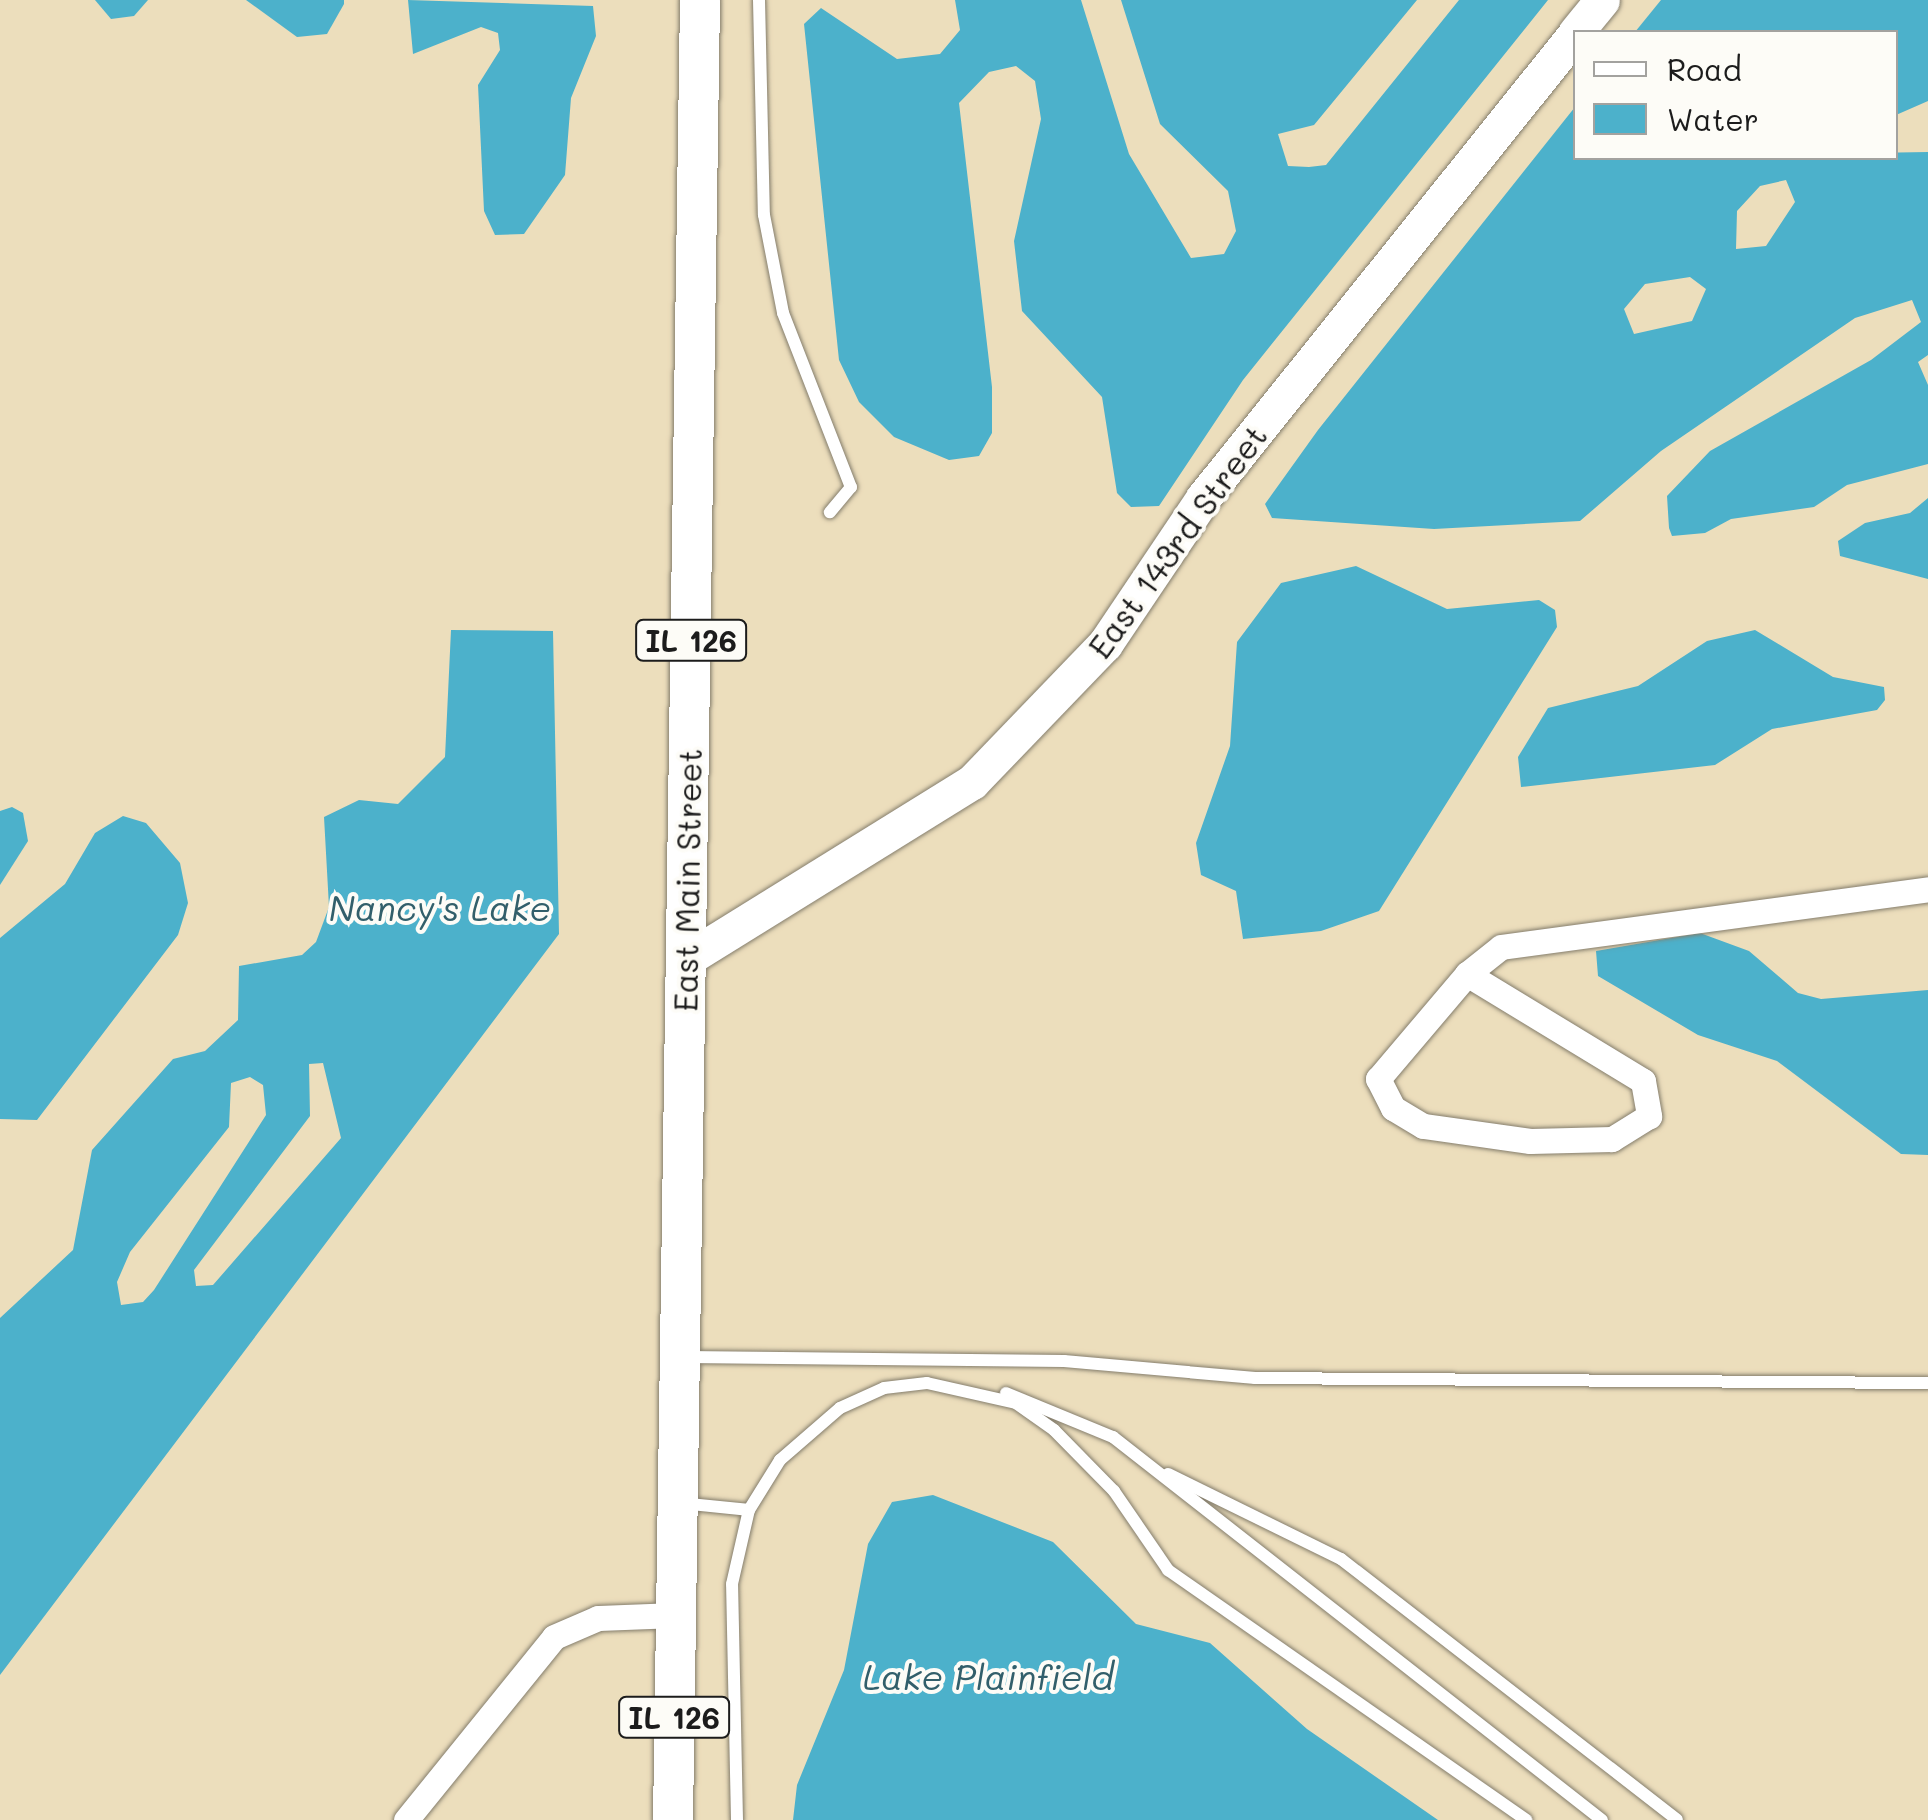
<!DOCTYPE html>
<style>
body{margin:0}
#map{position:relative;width:1928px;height:1820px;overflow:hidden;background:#ecdebc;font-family:Mali,sans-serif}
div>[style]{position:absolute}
.water>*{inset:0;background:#4cb1cb}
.roads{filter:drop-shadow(0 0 2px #847d6c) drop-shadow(0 0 2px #847d6c)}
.lane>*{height:12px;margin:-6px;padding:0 6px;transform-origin:6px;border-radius:6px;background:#fff}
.street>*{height:25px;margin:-12.5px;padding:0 12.5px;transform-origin:12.5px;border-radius:12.5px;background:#fff}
.secondary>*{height:35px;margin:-17.5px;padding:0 17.5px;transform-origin:17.5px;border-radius:17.5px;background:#fff}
.primary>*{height:40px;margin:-20px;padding:0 20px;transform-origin:20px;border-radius:20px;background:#fff}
span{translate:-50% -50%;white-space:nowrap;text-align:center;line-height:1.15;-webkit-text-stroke:8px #fdfcf7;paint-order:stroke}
.shield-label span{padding:2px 8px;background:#fdfcf7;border:2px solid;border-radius:8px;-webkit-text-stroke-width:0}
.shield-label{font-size:30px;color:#1c1c1c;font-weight:700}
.street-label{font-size:32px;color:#1c1c1c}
.water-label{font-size:35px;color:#325f6b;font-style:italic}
.legend{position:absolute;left:1573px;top:30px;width:325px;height:130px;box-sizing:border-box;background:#fdfcf7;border:2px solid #a3a29f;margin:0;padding:12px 18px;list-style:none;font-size:30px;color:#1c1c1c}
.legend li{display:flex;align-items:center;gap:20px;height:50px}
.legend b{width:50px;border:2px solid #a3a29f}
</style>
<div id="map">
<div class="water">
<i style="clip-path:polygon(95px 0,148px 0,134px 16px,111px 19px)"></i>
<i style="clip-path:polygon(246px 0,344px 0,344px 4px,327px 34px,297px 37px)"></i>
<i style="clip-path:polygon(408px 0,593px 6px,596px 36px,571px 98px,565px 175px,524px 234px,495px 235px,484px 211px,478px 85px,500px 50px,498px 33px,481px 27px,413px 54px)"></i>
<i style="clip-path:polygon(955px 0,1081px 0,1129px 154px,1191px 258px,1224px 254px,1236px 231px,1228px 191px,1160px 124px,1121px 0,1417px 0,1314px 125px,1278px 134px,1288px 166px,1309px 167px,1326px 165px,1459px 0,1548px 0,1243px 380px,1159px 506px,1131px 507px,1117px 493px,1102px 397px,1022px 311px,1014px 241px,1041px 119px,1035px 81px,1016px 66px,989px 72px,959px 103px,992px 387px,992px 433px,979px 456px,949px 460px,894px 437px,859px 402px,839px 360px,804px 24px,821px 8px,897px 59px,940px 54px,960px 30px)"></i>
<i style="clip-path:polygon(1661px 0,1928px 0,1928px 101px,1896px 115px,1896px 32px,1635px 32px)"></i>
<i style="clip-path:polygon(evenodd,1575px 107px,1576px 158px,1928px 152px,1928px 355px,1918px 362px,1928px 385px,1928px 464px,1847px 485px,1814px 507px,1731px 519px,1705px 533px,1672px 536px,1669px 528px,1667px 496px,1710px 451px,1871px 360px,1921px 322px,1912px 300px,1855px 318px,1661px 451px,1580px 521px,1434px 529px,1272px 518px,1265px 504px,1318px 430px,1575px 107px,1786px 180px,1795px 202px,1766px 246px,1736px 249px,1737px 211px,1760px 186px,1786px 180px,1575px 107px,1690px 277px,1706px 289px,1692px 321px,1634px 334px,1624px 309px,1645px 284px,1690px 277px)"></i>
<i style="clip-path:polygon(1928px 498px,1928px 579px,1840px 556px,1838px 541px,1865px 523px,1910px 513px)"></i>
<i style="clip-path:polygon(1356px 566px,1447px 609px,1539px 600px,1555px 610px,1557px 627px,1379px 911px,1321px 931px,1243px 939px,1236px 891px,1201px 875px,1196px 843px,1230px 746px,1237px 642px,1281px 583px)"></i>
<i style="clip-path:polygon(evenodd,451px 630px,553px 631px,559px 934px,0 1675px,0 1318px,73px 1250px,92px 1150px,173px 1059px,205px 1051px,238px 1020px,239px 966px,302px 955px,316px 942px,329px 907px,324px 817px,359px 800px,398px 804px,445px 757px,451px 630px,323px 1063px,341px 1138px,213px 1285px,196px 1286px,194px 1270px,310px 1116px,309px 1064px,323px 1063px,451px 630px,250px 1077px,263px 1085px,266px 1115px,154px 1290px,143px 1302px,121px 1305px,117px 1282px,130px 1252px,229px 1127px,231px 1083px,250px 1077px)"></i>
<i style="clip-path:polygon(1755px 630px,1833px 677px,1884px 687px,1885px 700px,1877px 710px,1772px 729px,1715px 765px,1521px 787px,1518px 757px,1548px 708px,1638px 686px,1707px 641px)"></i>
<i style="clip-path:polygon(12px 807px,23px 813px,28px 841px,0 885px,0 811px)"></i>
<i style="clip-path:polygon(123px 816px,146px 823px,180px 863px,188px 903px,178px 935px,37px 1120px,0 1119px,0 938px,65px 884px,95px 833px)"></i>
<i style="clip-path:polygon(1700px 933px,1749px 951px,1798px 993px,1821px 999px,1928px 990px,1928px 1155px,1901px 1154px,1777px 1061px,1698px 1035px,1598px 976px,1596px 951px)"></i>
<i style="clip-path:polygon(933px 1495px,1053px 1542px,1136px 1624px,1210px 1643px,1307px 1729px,1438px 1820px,793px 1820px,797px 1785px,844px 1670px,868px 1544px,892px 1502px)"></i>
</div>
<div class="roads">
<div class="lane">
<i style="left:759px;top:0;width:215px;rotate:88.7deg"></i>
<i style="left:764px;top:215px;width:100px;rotate:79deg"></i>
<i style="left:783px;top:313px;width:187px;rotate:68.7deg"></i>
<i style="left:851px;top:487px;width:33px;rotate:130deg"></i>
<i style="left:686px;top:1357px;width:378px;rotate:0.6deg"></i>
<i style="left:1064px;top:1361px;width:192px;rotate:5.1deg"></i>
<i style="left:1255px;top:1378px;width:673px;rotate:0.43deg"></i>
<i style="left:1006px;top:1393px;width:116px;rotate:22.4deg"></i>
<i style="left:1113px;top:1437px;width:621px;rotate:38.07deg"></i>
<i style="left:1168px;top:1474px;width:193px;rotate:26.2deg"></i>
<i style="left:1341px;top:1559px;width:425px;rotate:37.8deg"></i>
<i style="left:680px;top:1503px;width:69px;rotate:5.8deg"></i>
<i style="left:737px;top:1820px;width:236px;rotate:-91.2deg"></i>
<i style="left:732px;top:1584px;width:76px;rotate:-77.1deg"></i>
<i style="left:749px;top:1510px;width:59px;rotate:-58.2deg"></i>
<i style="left:780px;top:1460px;width:79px;rotate:-40.9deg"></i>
<i style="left:840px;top:1408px;width:48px;rotate:-24.4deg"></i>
<i style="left:884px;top:1388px;width:43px;rotate:-6.6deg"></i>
<i style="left:927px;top:1383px;width:91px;rotate:12.7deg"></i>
<i style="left:1016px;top:1403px;width:47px;rotate:35.4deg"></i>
<i style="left:1054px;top:1430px;width:86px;rotate:45.5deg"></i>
<i style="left:1114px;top:1491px;width:96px;rotate:55.6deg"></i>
<i style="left:1168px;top:1570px;width:437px;rotate:34.9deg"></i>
</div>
<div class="street">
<i style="left:1467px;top:974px;width:206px;rotate:31.3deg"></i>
<i style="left:1643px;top:1081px;width:36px;rotate:80deg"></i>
<i style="left:1649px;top:1116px;width:44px;rotate:148.1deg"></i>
<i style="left:1612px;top:1139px;width:82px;rotate:178.6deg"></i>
<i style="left:1530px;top:1141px;width:108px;rotate:-172deg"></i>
<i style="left:1423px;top:1126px;width:35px;rotate:-149deg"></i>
<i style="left:1393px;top:1108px;width:33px;rotate:-117deg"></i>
<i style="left:1378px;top:1079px;width:138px;rotate:-49.7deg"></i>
<i style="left:1467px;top:974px;width:43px;rotate:-38.5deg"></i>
<i style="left:1501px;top:947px;width:431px;rotate:-7.7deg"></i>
<i style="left:406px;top:1820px;width:235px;rotate:-51deg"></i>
<i style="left:554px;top:1637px;width:48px;rotate:-23.4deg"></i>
<i style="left:598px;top:1618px;width:78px;rotate:-2.2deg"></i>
</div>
<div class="secondary">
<i style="left:1576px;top:32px;width:41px;rotate:-50.9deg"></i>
<i style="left:693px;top:955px;width:328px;rotate:-31.8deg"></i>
<i style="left:972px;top:782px;width:192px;rotate:-46.1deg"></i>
<i style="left:1105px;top:644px;width:176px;rotate:-56.1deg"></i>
<i style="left:1203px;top:498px;width:596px;rotate:-51.27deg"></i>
</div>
<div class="primary">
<i style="left:673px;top:1820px;width:1820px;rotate:-89.15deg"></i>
</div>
</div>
<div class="shield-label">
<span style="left:691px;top:640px">IL 126</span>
<span style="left:674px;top:1717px">IL 126</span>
</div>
<div class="street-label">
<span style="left:1177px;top:541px;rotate:-54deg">East 143rd Street</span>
<span style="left:687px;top:880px;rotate:-89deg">East Main Street</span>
</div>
<div class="water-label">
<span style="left:440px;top:907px">Nancy's Lake</span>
<span style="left:988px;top:1676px">Lake Plainfield</span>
</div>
<ul class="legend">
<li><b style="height:12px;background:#fff"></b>Road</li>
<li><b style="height:28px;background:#4cb1cb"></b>Water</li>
</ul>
</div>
